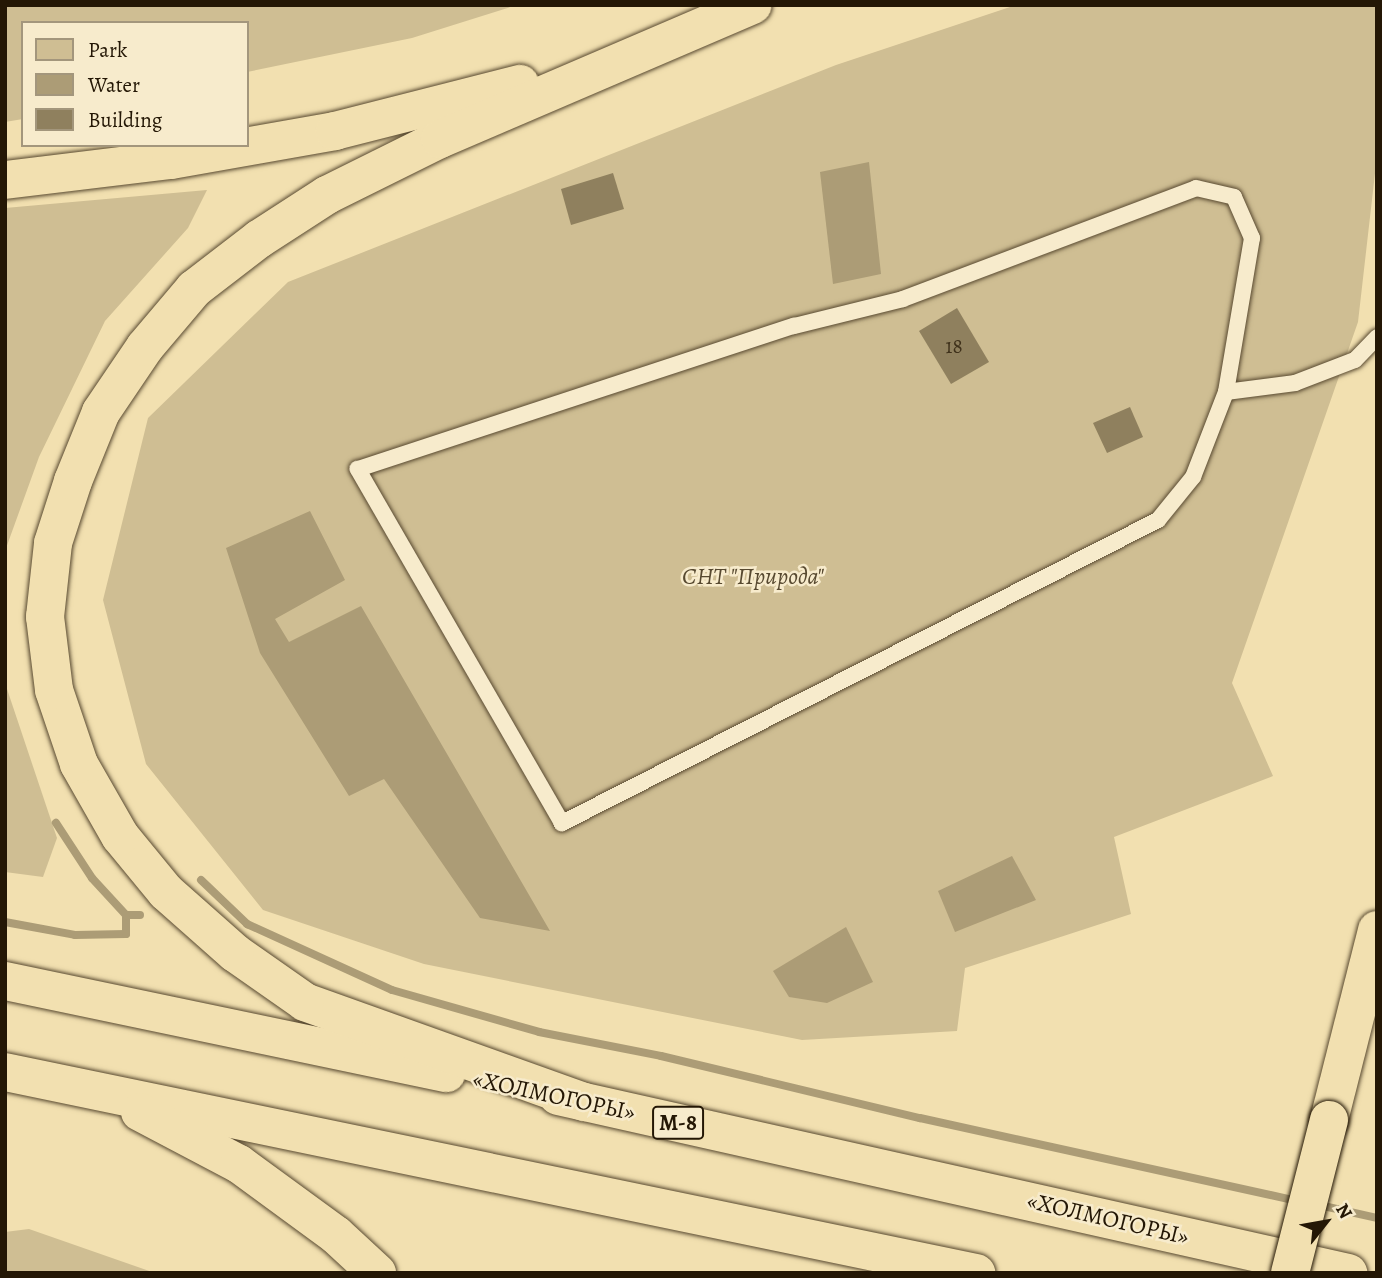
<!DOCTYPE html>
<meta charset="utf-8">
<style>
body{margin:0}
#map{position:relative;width:1382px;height:1278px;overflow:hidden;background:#f2e0b0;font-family:Alegreya,serif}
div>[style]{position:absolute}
.green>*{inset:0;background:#cfbe93}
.water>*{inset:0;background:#ac9c76}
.stream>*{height:8px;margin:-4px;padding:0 4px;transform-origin:4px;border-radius:4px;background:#ac9c76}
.building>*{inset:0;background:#8f805e}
.roads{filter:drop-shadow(0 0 2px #584930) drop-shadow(0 0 2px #584930)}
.service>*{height:16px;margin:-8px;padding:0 8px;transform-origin:8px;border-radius:8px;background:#f7ebcc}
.trunk>*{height:38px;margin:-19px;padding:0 19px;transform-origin:19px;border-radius:19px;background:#f2e0b0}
.bridges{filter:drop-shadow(0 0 2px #241705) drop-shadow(0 0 2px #241705)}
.trunk-bridge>*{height:38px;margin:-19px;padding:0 19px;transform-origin:19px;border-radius:19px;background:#f2e0b0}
span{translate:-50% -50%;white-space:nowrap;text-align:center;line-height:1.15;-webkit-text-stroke:5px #f7ebcc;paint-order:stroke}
.number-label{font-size:21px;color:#3f311b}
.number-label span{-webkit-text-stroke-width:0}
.shield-label span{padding:2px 5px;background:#f7ebcc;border:2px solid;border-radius:5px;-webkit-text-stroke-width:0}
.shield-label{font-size:23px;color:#241705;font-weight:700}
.park-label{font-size:24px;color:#574930;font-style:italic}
.street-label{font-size:24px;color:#241705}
.frame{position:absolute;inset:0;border:7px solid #241705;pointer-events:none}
.legend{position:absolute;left:21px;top:21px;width:228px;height:126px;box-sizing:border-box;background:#f7ebcc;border:2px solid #a3967c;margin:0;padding:9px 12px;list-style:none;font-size:21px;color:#241705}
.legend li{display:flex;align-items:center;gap:14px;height:35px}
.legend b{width:35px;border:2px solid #a3967c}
.north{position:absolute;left:1291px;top:1187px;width:70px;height:70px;-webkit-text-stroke:5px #f7ebcc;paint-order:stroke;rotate:59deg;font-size:19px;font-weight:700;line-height:28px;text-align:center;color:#241705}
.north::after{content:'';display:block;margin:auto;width:24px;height:32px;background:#241705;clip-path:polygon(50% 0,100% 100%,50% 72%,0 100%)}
</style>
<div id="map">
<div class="green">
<i style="clip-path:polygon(5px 5px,517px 5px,412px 38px,247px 72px,247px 23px,23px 23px,23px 119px,5px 122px)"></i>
<i style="clip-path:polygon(1016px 5px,1377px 5px,1377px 156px,1358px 322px,1232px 683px,1273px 776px,1114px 837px,1131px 914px,965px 968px,957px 1031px,802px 1040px,424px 964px,263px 910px,146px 764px,103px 600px,148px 418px,288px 282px,836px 65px)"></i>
<i style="clip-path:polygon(207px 190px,188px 228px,105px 321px,39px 457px,5px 551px,5px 208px)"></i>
<i style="clip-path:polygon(5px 683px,57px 838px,43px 877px,5px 872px)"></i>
<i style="clip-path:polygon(29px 1229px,155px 1273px,5px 1273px,5px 1232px)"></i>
</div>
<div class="water">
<i style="clip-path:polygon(869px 162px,881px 274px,833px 284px,820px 172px)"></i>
<i style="clip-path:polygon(310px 511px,345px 580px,275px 619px,289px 642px,361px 606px,550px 931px,480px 918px,384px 779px,349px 796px,260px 653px,226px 548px)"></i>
<i style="clip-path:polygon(1012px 856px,1036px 900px,955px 932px,938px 891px)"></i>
<i style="clip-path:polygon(846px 927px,873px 982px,827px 1003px,789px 997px,773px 971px)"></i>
</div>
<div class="stream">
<i style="left:201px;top:880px;width:64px;rotate:43.7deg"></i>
<i style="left:247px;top:924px;width:159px;rotate:24.5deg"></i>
<i style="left:392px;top:990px;width:153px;rotate:15.9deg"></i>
<i style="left:539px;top:1032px;width:124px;rotate:11.1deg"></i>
<i style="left:661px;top:1056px;width:266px;rotate:13.5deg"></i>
<i style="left:920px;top:1118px;width:388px;rotate:12.4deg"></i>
<i style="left:126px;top:915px;width:14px"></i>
<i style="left:5px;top:922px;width:71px;rotate:10.5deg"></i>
<i style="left:75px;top:935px;width:51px;rotate:-1.1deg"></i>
<i style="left:126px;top:934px;width:19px;rotate:-90deg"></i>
<i style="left:126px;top:915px;width:50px;rotate:-132.6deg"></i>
<i style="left:92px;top:878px;width:66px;rotate:-123.2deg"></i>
<i style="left:1319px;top:1205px;width:59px;rotate:12.6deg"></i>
</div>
<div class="building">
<i style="clip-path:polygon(613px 173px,624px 209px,571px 225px,561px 189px)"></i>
<i style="clip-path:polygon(957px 308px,989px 362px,951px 384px,919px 331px)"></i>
<i style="clip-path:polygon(1130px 407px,1143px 437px,1107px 453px,1093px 423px)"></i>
</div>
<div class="roads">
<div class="service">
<i style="left:1196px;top:188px;width:39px;rotate:13deg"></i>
<i style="left:1234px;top:197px;width:45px;rotate:66.3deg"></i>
<i style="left:1252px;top:238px;width:156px;rotate:99.6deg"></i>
<i style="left:1226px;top:392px;width:91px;rotate:111.2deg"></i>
<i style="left:1193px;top:477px;width:55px;rotate:129.1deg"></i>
<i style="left:1158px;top:520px;width:669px;rotate:153.05deg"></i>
<i style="left:562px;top:823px;width:409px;rotate:-120deg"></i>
<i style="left:358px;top:469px;width:459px;rotate:-18.2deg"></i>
<i style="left:794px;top:326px;width:112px;rotate:-13.9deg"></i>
<i style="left:903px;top:299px;width:313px;rotate:-20.7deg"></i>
<i style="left:1226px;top:392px;width:70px;rotate:-7.4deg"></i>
<i style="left:1295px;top:383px;width:64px;rotate:-21deg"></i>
<i style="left:1355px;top:360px;width:32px;rotate:-46deg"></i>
</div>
<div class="trunk">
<i style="left:5px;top:180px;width:167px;rotate:-6.9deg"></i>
<i style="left:171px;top:160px;width:167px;rotate:-10deg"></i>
<i style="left:335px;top:131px;width:191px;rotate:-14.3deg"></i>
<i style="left:5px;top:981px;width:451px;rotate:11.8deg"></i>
<i style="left:5px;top:1072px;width:992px;rotate:11.7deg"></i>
<i style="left:558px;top:1096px;width:810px;rotate:12.63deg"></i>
<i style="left:584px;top:1102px;width:296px;rotate:-160.3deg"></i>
<i style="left:305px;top:1002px;width:85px;rotate:-145deg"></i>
<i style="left:235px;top:953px;width:92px;rotate:-138.5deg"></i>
<i style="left:166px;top:892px;width:72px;rotate:-129.4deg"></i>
<i style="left:120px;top:836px;width:83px;rotate:-119.7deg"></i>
<i style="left:79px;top:764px;width:78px;rotate:-108.7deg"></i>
<i style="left:54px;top:690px;width:74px;rotate:-97deg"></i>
<i style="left:45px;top:617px;width:74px;rotate:-83.8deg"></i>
<i style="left:53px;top:543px;width:65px;rotate:-72.1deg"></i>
<i style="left:73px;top:481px;width:74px;rotate:-67.9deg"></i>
<i style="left:101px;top:412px;width:78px;rotate:-55.9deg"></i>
<i style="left:145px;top:347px;width:76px;rotate:-49.8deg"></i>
<i style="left:194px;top:289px;width:82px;rotate:-37.6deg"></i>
<i style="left:259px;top:239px;width:81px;rotate:-32.9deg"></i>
<i style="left:327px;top:195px;width:126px;rotate:-26.4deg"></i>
<i style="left:440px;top:139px;width:340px;rotate:-23.2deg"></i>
<i style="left:140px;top:1112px;width:112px;rotate:27.7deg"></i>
<i style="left:239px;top:1164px;width:120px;rotate:36.2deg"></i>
<i style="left:336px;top:1235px;width:56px;rotate:42.8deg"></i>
<i style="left:1329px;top:1120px;width:196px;rotate:-75.8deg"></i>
</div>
</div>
<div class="bridges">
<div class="trunk-bridge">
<i style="left:1290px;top:1273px;width:158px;rotate:-75.7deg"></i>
</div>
</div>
<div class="number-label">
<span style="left:954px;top:346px">18</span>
</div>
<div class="shield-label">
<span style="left:678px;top:1123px">М-8</span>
</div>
<div class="park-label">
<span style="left:753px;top:577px">СНТ "Природа"</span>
</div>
<div class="street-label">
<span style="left:554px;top:1096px;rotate:12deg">«ХОЛМОГОРЫ»</span>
<span style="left:1108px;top:1219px;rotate:13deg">«ХОЛМОГОРЫ»</span>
</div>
<div class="frame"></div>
<ul class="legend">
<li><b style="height:19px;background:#cfbe93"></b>Park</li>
<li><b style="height:19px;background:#ac9c76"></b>Water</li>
<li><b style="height:19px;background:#8f805e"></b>Building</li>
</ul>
<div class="north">N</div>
</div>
